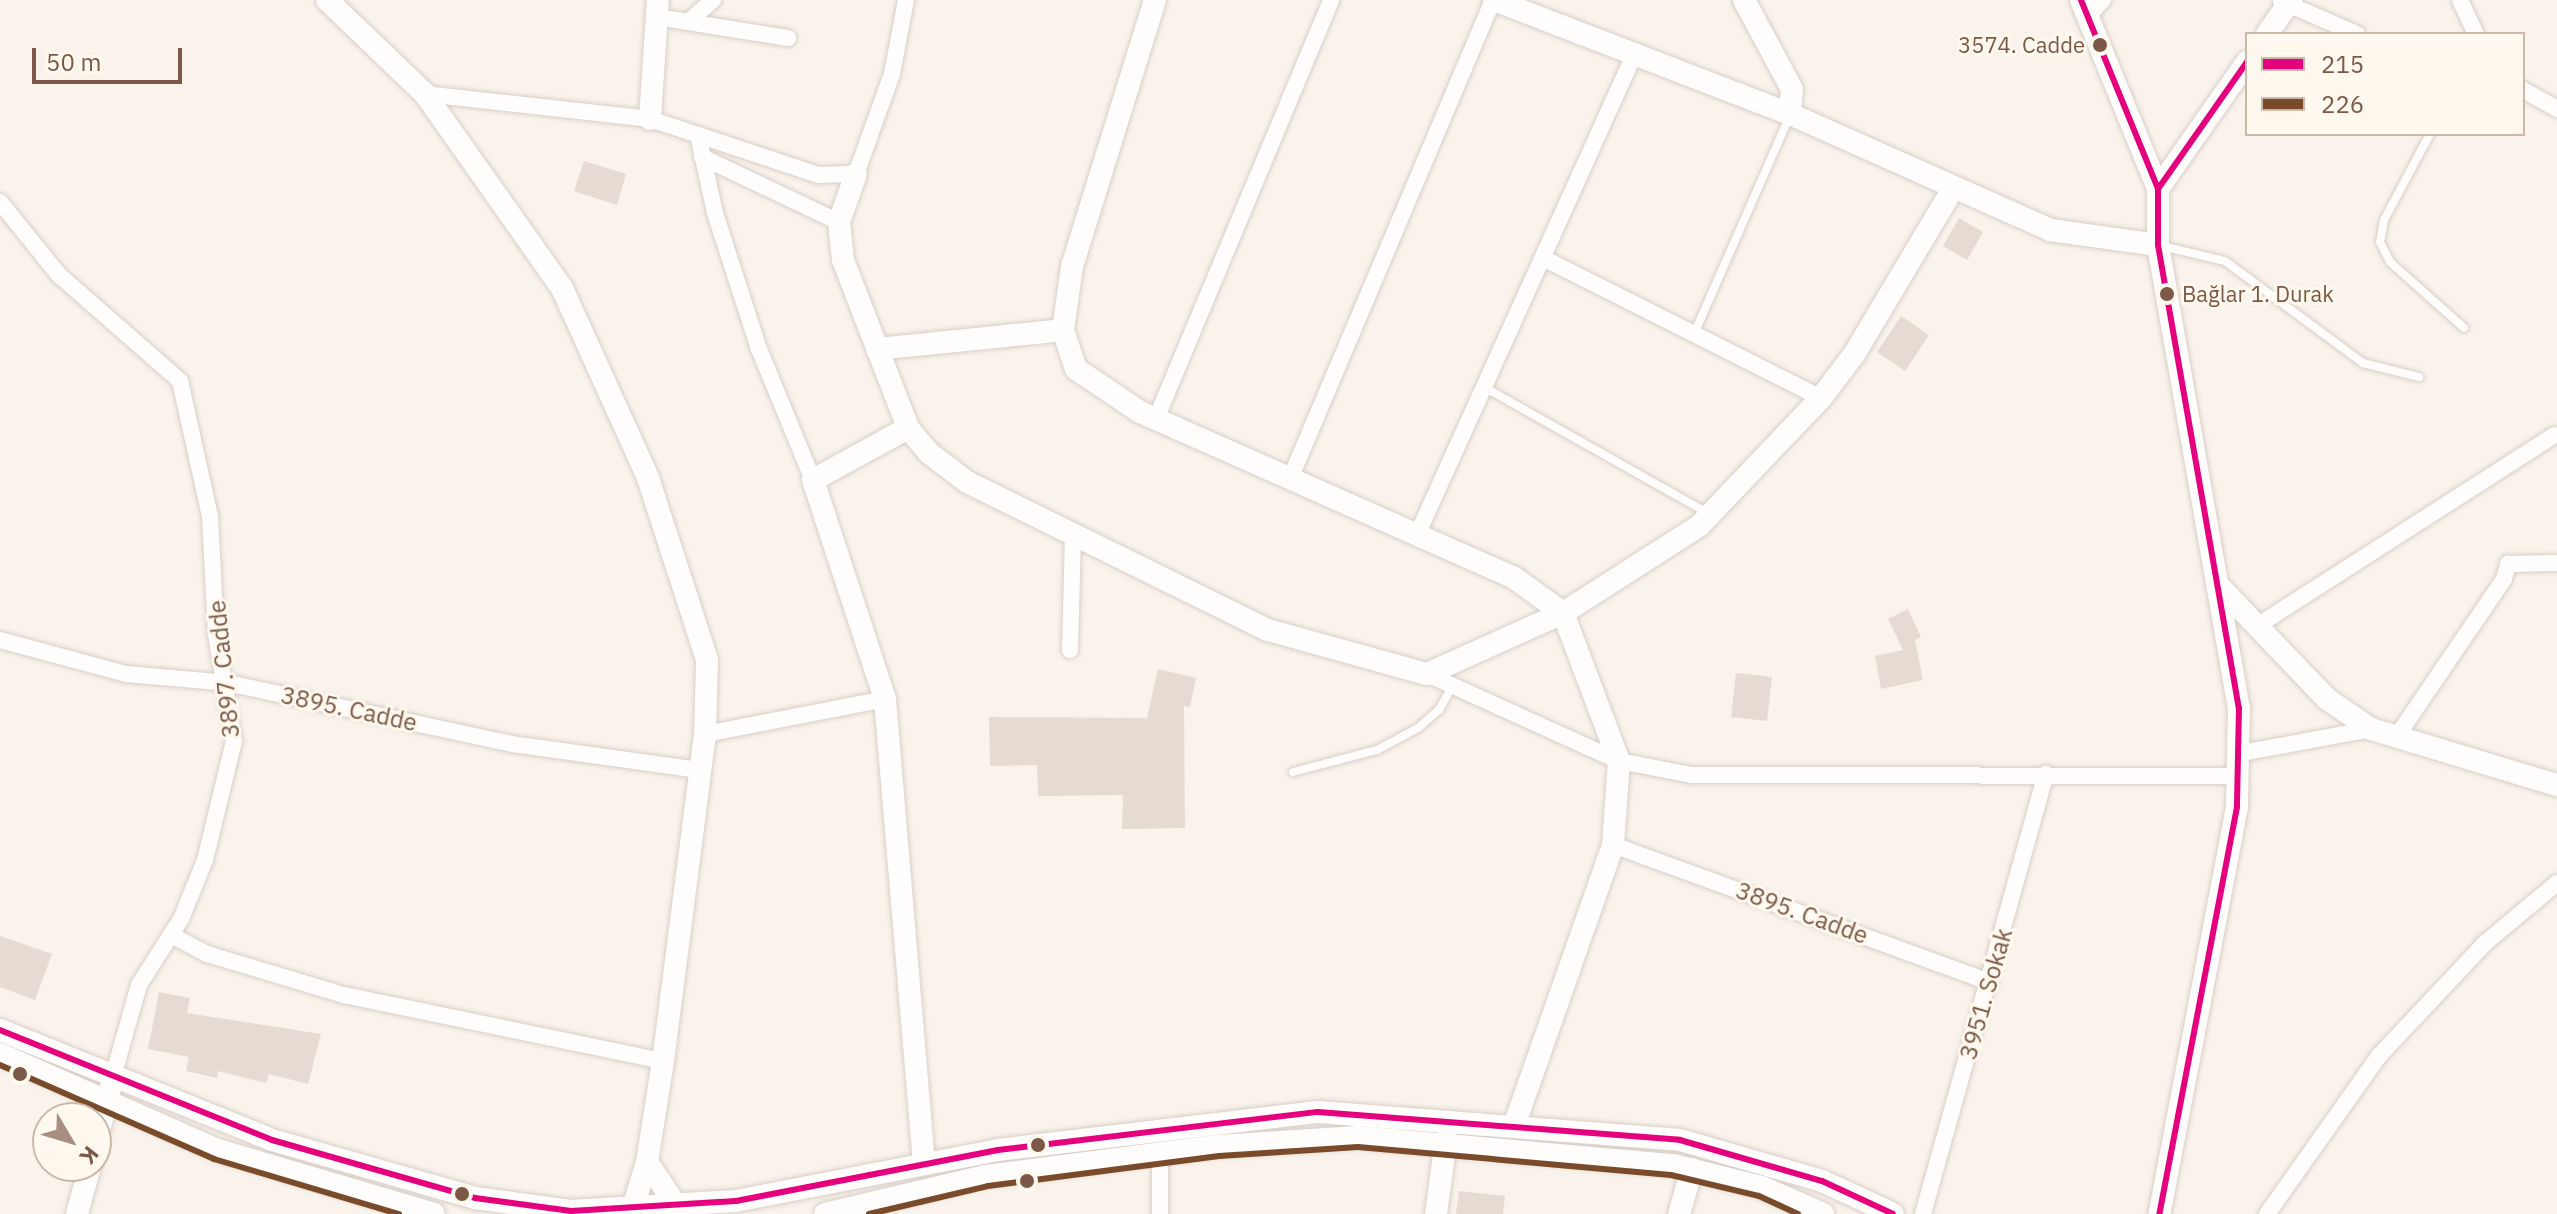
<!DOCTYPE html>
<meta charset="utf-8">
<style>
body{margin:0}
#map{position:relative;width:2557px;height:1214px;overflow:hidden;background:#f9f3eb;font-family:"IBM Plex Sans",sans-serif}
div>[style]{position:absolute}
.building>*{inset:0;background:#e6dbd2}
.roads{filter:drop-shadow(0 0 2px #d8cec8) drop-shadow(0 0 2px #d8cec8)}
.lane>*{height:8px;margin:-4px;padding:0 4px;transform-origin:4px;border-radius:4px;background:#fefdfc}
.street>*{height:16px;margin:-8px;padding:0 8px;transform-origin:8px;border-radius:8px;background:#fefdfc}
.secondary>*{height:22px;margin:-11px;padding:0 11px;transform-origin:11px;border-radius:11px;background:#fefdfc}
.bus-1>*{height:6px;margin:-3px;padding:0 3px;transform-origin:3px;border-radius:3px;background:#e5007d}
.bus-2>*{height:6px;margin:-3px;padding:0 3px;transform-origin:3px;border-radius:3px;background:#7a4b2a}
.dots>*{width:22px;height:22px;translate:-50% -50%;box-sizing:border-box;border:4px solid #fff8ee;border-radius:50%}
span{translate:-50% -50%;white-space:nowrap;text-align:center;line-height:1.15;-webkit-text-stroke:6px #fff8ee;paint-order:stroke}
.bus-label{font-size:22px;color:#7b5847}
.right{translate:-100% -50%;text-align:right}
.left{translate:0 -50%;text-align:left}
.street-label{font-size:24px;color:#7b5847}
.legend{position:absolute;left:2245px;top:32px;width:280px;height:104px;box-sizing:border-box;background:#fff8ee;border:2px solid #cab8ab;margin:0;padding:10px 14px;list-style:none;font-size:24px;color:#7b5847}
.legend li{display:flex;align-items:center;gap:16px;height:40px}
.legend b{width:40px;border:2px solid #cab8ab}
.north{position:absolute;left:32px;top:1102px;width:80px;height:80px;box-sizing:border-box;background:#fff8ee;border:2px solid #cab8ab;border-radius:50%;rotate:128deg;font-size:22px;font-weight:700;line-height:32px;text-align:center;color:#7b5847}
.north::after{content:'';display:block;margin:auto;width:28px;height:36px;background:#a78e80;clip-path:polygon(50% 0,100% 100%,50% 72%,0 100%)}
.scale{position:absolute;left:32px;top:48px;width:150px;height:36px;box-sizing:border-box;border:4px solid #7b5847;border-top:0;padding-left:10px;font-size:24px;line-height:28px;white-space:nowrap;color:#7b5847;-webkit-text-stroke:6px #fff8ee;paint-order:stroke}
</style>
<div id="map">
<div class="building">
<i style="clip-path:polygon(584px 161px,626px 174px,617px 205px,574px 191px)"></i>
<i style="clip-path:polygon(1959px 218px,1983px 232px,1967px 260px,1943px 246px)"></i>
<i style="clip-path:polygon(1901px 316px,1929px 335px,1905px 371px,1877px 352px)"></i>
<i style="clip-path:polygon(1908px 609px,1921px 637px,1915px 640px,1923px 680px,1881px 689px,1875px 656px,1903px 650px,1888px 619px)"></i>
<i style="clip-path:polygon(1158px 669px,1196px 678px,1190px 707px,1184px 706px,1185px 828px,1122px 829px,1123px 795px,1038px 796px,1037px 765px,990px 766px,989px 717px,1147px 718px)"></i>
<i style="clip-path:polygon(1736px 673px,1772px 677px,1767px 721px,1731px 717px)"></i>
<i style="clip-path:polygon(0 936px,52px 954px,35px 1000px,0 987px)"></i>
<i style="clip-path:polygon(159px 992px,190px 998px,187px 1013px,321px 1034px,308px 1084px,269px 1074px,266px 1083px,218px 1071px,217px 1078px,186px 1071px,189px 1057px,148px 1049px)"></i>
<i style="clip-path:polygon(1459px 1191px,1505px 1196px,1503px 1214px,1456px 1214px)"></i>
</div>
<div class="roads">
<div class="lane">
<i style="left:2430px;top:134px;width:98px;rotate:118.1deg"></i>
<i style="left:2384px;top:220px;width:22px;rotate:100deg"></i>
<i style="left:2380px;top:242px;width:22px;rotate:63deg"></i>
<i style="left:2390px;top:262px;width:99px;rotate:41.7deg"></i>
<i style="left:2162px;top:246px;width:65px;rotate:13.4deg"></i>
<i style="left:2225px;top:261px;width:172px;rotate:36.5deg"></i>
<i style="left:2363px;top:363px;width:58px;rotate:14deg"></i>
<i style="left:1694px;top:334px;width:239px;rotate:-66.3deg"></i>
<i style="left:1484px;top:387px;width:258px;rotate:29.4deg"></i>
<i style="left:1293px;top:772px;width:87px;rotate:-14.7deg"></i>
<i style="left:1377px;top:750px;width:47px;rotate:-28.2deg"></i>
<i style="left:1418px;top:728px;width:28px;rotate:-41deg"></i>
<i style="left:1439px;top:710px;width:29px;rotate:-61deg"></i>
</div>
<div class="street">
<i style="left:2460px;top:0;width:38px;rotate:65deg"></i>
<i style="left:2281px;top:1px;width:83px;rotate:23.5deg"></i>
<i style="left:2088px;top:16px;width:22px;rotate:-47deg"></i>
<i style="left:657px;top:17px;width:133px;rotate:9.1deg"></i>
<i style="left:689px;top:21px;width:32px;rotate:-41deg"></i>
<i style="left:2523px;top:90px;width:39px;rotate:29deg"></i>
<i style="left:425px;top:94px;width:226px;rotate:6.3deg"></i>
<i style="left:650px;top:119px;width:177px;rotate:18.4deg"></i>
<i style="left:818px;top:175px;width:38px;rotate:-2deg"></i>
<i style="left:856px;top:174px;width:106px;rotate:-70.2deg"></i>
<i style="left:892px;top:74px;width:75px;rotate:-79.3deg"></i>
<i style="left:698px;top:135px;width:80px;rotate:77.7deg"></i>
<i style="left:715px;top:213px;width:143px;rotate:72.1deg"></i>
<i style="left:759px;top:349px;width:142px;rotate:67.6deg"></i>
<i style="left:702px;top:157px;width:152px;rotate:25.4deg"></i>
<i style="left:0;top:202px;width:94px;rotate:51.1deg"></i>
<i style="left:59px;top:275px;width:161px;rotate:41.2deg"></i>
<i style="left:180px;top:381px;width:138px;rotate:77.5deg"></i>
<i style="left:210px;top:516px;width:118px;rotate:87.1deg"></i>
<i style="left:216px;top:634px;width:109px;rotate:80.5deg"></i>
<i style="left:234px;top:741px;width:122px;rotate:103.7deg"></i>
<i style="left:205px;top:860px;width:64px;rotate:112.1deg"></i>
<i style="left:181px;top:919px;width:78px;rotate:122.5deg"></i>
<i style="left:139px;top:985px;width:95px;rotate:105.9deg"></i>
<i style="left:1543px;top:258px;width:311px;rotate:26.7deg"></i>
<i style="left:1156px;top:419px;width:454px;rotate:-67.3deg"></i>
<i style="left:1290px;top:479px;width:520px;rotate:-67.03deg"></i>
<i style="left:1417px;top:535px;width:527px;rotate:-65.67deg"></i>
<i style="left:2257px;top:626px;width:353px;rotate:-32.7deg"></i>
<i style="left:0;top:640px;width:131px;rotate:15.1deg"></i>
<i style="left:126px;top:674px;width:102px;rotate:5deg"></i>
<i style="left:228px;top:683px;width:290px;rotate:12.1deg"></i>
<i style="left:512px;top:744px;width:190px;rotate:7.9deg"></i>
<i style="left:1070px;top:650px;width:114px;rotate:-88.5deg"></i>
<i style="left:1427px;top:674px;width:211px;rotate:24.4deg"></i>
<i style="left:1619px;top:761px;width:74px;rotate:10.9deg"></i>
<i style="left:1692px;top:775px;width:548px;rotate:0.1deg"></i>
<i style="left:705px;top:734px;width:183px;rotate:-11deg"></i>
<i style="left:2397px;top:736px;width:190px;rotate:-55.7deg"></i>
<i style="left:2504px;top:579px;width:16px;rotate:-75deg"></i>
<i style="left:2508px;top:564px;width:49px;rotate:-1.2deg"></i>
<i style="left:2242px;top:753px;width:131px;rotate:-10.5deg"></i>
<i style="left:1613px;top:845px;width:401px;rotate:20deg"></i>
<i style="left:171px;top:935px;width:41px;rotate:27.8deg"></i>
<i style="left:207px;top:954px;width:143px;rotate:16.7deg"></i>
<i style="left:344px;top:995px;width:326px;rotate:11.7deg"></i>
<i style="left:1160px;top:1214px;width:60px;rotate:-90deg"></i>
<i style="left:1923px;top:1214px;width:457px;rotate:-74.4deg"></i>
<i style="left:2267px;top:1214px;width:194px;rotate:-54.7deg"></i>
<i style="left:2379px;top:1056px;width:154px;rotate:-46.8deg"></i>
<i style="left:2484px;top:944px;width:95px;rotate:-39.9deg"></i>
</div>
<div class="secondary">
<i style="left:327px;top:0;width:136px;rotate:43.8deg"></i>
<i style="left:425px;top:94px;width:237px;rotate:54.8deg"></i>
<i style="left:562px;top:288px;width:209px;rotate:65.6deg"></i>
<i style="left:648px;top:478px;width:191px;rotate:72deg"></i>
<i style="left:707px;top:660px;width:74px;rotate:91.5deg"></i>
<i style="left:705px;top:734px;width:330px;rotate:97.3deg"></i>
<i style="left:663px;top:1061px;width:102px;rotate:99deg"></i>
<i style="left:647px;top:1162px;width:54px;rotate:107.1deg"></i>
<i style="left:1155px;top:0;width:279px;rotate:107.3deg"></i>
<i style="left:1072px;top:266px;width:65px;rotate:98deg"></i>
<i style="left:1063px;top:330px;width:41px;rotate:71.6deg"></i>
<i style="left:1076px;top:369px;width:77px;rotate:33.9deg"></i>
<i style="left:1140px;top:412px;width:408px;rotate:23.9deg"></i>
<i style="left:1513px;top:577px;width:62px;rotate:35.8deg"></i>
<i style="left:1563px;top:613px;width:158px;rotate:69.3deg"></i>
<i style="left:1619px;top:761px;width:84px;rotate:94.1deg"></i>
<i style="left:1613px;top:845px;width:296px;rotate:109.4deg"></i>
<i style="left:1494px;top:0;width:317px;rotate:21.1deg"></i>
<i style="left:1790px;top:114px;width:285px;rotate:24deg"></i>
<i style="left:2050px;top:230px;width:109px;rotate:7.9deg"></i>
<i style="left:1744px;top:0;width:101px;rotate:61.7deg"></i>
<i style="left:1792px;top:89px;width:25px;rotate:95deg"></i>
<i style="left:2081px;top:0;width:204px;rotate:67.8deg"></i>
<i style="left:2158px;top:189px;width:56px;rotate:90deg"></i>
<i style="left:2158px;top:245px;width:470px;rotate:80.1deg"></i>
<i style="left:2239px;top:708px;width:99px;rotate:91.2deg"></i>
<i style="left:2237px;top:807px;width:414px;rotate:100.8deg"></i>
<i style="left:2267px;top:34px;width:42px;rotate:-54.8deg"></i>
<i style="left:650px;top:119px;width:119px;rotate:-86.2deg"></i>
<i style="left:856px;top:174px;width:51px;rotate:109.5deg"></i>
<i style="left:839px;top:222px;width:38px;rotate:84deg"></i>
<i style="left:843px;top:260px;width:180px;rotate:68.8deg"></i>
<i style="left:908px;top:428px;width:33px;rotate:50deg"></i>
<i style="left:929px;top:453px;width:48px;rotate:37.3deg"></i>
<i style="left:967px;top:482px;width:335px;rotate:26.2deg"></i>
<i style="left:1268px;top:630px;width:165px;rotate:15.5deg"></i>
<i style="left:1427px;top:674px;width:149px;rotate:-24.2deg"></i>
<i style="left:1563px;top:613px;width:161px;rotate:-32.6deg"></i>
<i style="left:1699px;top:526px;width:177px;rotate:-46.4deg"></i>
<i style="left:1821px;top:398px;width:56px;rotate:-52.9deg"></i>
<i style="left:1855px;top:353px;width:190px;rotate:-59.2deg"></i>
<i style="left:2158px;top:189px;width:155px;rotate:-55deg"></i>
<i style="left:877px;top:349px;width:187px;rotate:-5.8deg"></i>
<i style="left:908px;top:428px;width:108px;rotate:151.3deg"></i>
<i style="left:813px;top:480px;width:231px;rotate:71.8deg"></i>
<i style="left:885px;top:699px;width:466px;rotate:85.2deg"></i>
<i style="left:2217px;top:584px;width:159px;rotate:46.3deg"></i>
<i style="left:2327px;top:699px;width:53px;rotate:34.3deg"></i>
<i style="left:2371px;top:729px;width:194px;rotate:16.8deg"></i>
<i style="left:0;top:1030px;width:293px;rotate:22deg"></i>
<i style="left:272px;top:1140px;width:211px;rotate:15.9deg"></i>
<i style="left:475px;top:1198px;width:97px;rotate:7.7deg"></i>
<i style="left:571px;top:1211px;width:165px;rotate:-3.5deg"></i>
<i style="left:736px;top:1201px;width:267px;rotate:-11deg"></i>
<i style="left:998px;top:1150px;width:322px;rotate:-6.8deg"></i>
<i style="left:1318px;top:1112px;width:363px;rotate:4.4deg"></i>
<i style="left:1680px;top:1140px;width:148px;rotate:16.1deg"></i>
<i style="left:1822px;top:1181px;width:78px;rotate:24.9deg"></i>
<i style="left:0;top:1054px;width:238px;rotate:23.8deg"></i>
<i style="left:218px;top:1150px;width:225px;rotate:16.5deg"></i>
<i style="left:96px;top:1141px;width:54px;rotate:-74.9deg"></i>
<i style="left:647px;top:1162px;width:63px;rotate:56.1deg"></i>
<i style="left:77px;top:1214px;width:50px;rotate:-74.8deg"></i>
<i style="left:825px;top:1214px;width:165px;rotate:-13.3deg"></i>
<i style="left:986px;top:1176px;width:234px;rotate:-7.4deg"></i>
<i style="left:1218px;top:1146px;width:140px;rotate:-3.7deg"></i>
<i style="left:1358px;top:1137px;width:316px;rotate:5.1deg"></i>
<i style="left:1673px;top:1165px;width:92px;rotate:13.9deg"></i>
<i style="left:1762px;top:1187px;width:67px;rotate:23.9deg"></i>
<i style="left:1436px;top:1214px;width:75px;rotate:-82.3deg"></i>
<i style="left:1679px;top:1214px;width:47px;rotate:-73.9deg"></i>
</div>
</div>
<div class="bus-1">
<i style="left:2081px;top:0;width:204px;rotate:67.8deg"></i>
<i style="left:2158px;top:189px;width:56px;rotate:90deg"></i>
<i style="left:2158px;top:245px;width:470px;rotate:80.1deg"></i>
<i style="left:2239px;top:708px;width:99px;rotate:91.2deg"></i>
<i style="left:2237px;top:807px;width:414px;rotate:100.8deg"></i>
<i style="left:2158px;top:189px;width:155px;rotate:-55deg"></i>
<i style="left:0;top:1030px;width:293px;rotate:22deg"></i>
<i style="left:272px;top:1140px;width:211px;rotate:15.9deg"></i>
<i style="left:475px;top:1198px;width:97px;rotate:7.7deg"></i>
<i style="left:571px;top:1211px;width:165px;rotate:-3.5deg"></i>
<i style="left:736px;top:1201px;width:267px;rotate:-11deg"></i>
<i style="left:998px;top:1150px;width:322px;rotate:-6.8deg"></i>
<i style="left:1318px;top:1112px;width:363px;rotate:4.4deg"></i>
<i style="left:1680px;top:1140px;width:148px;rotate:16.1deg"></i>
<i style="left:1822px;top:1181px;width:78px;rotate:24.9deg"></i>
</div>
<div class="bus-2">
<i style="left:0;top:1065px;width:234px;rotate:23.7deg"></i>
<i style="left:214px;top:1159px;width:193px;rotate:16.6deg"></i>
<i style="left:869px;top:1214px;width:122px;rotate:-13.2deg"></i>
<i style="left:988px;top:1186px;width:233px;rotate:-7.4deg"></i>
<i style="left:1219px;top:1156px;width:139px;rotate:-3.7deg"></i>
<i style="left:1358px;top:1147px;width:314px;rotate:5.1deg"></i>
<i style="left:1671px;top:1175px;width:90px;rotate:13.4deg"></i>
<i style="left:1759px;top:1196px;width:43px;rotate:24.8deg"></i>
</div>
<div class="dots">
<i style="left:2100px;top:45px;background:#7b5847"></i>
<i style="left:2167px;top:294px;background:#7b5847"></i>
<i style="left:20px;top:1074px;background:#7b5847"></i>
<i style="left:1038px;top:1145px;background:#7b5847"></i>
<i style="left:1027px;top:1181px;background:#7b5847"></i>
<i style="left:462px;top:1194px;background:#7b5847"></i>
</div>
<div class="bus-label">
<span class="right" style="left:2085px;top:45px">3574. Cadde</span>
<span class="left" style="left:2182px;top:294px">Bağlar 1. Durak</span>
</div>
<div class="street-label">
<span style="left:224px;top:669px;rotate:-96deg">3897. Cadde</span>
<span style="left:349px;top:709px;rotate:12deg">3895. Cadde</span>
<span style="left:1802px;top:913px;rotate:20deg">3895. Cadde</span>
<span style="left:1986px;top:994px;rotate:-74deg">3951. Sokak</span>
</div>
<ul class="legend">
<li><b style="height:10px;background:#e5007d"></b>215</li>
<li><b style="height:10px;background:#7a4b2a"></b>226</li>
</ul>
<div class="north">K</div>
<div class="scale">50 m</div>
</div>
